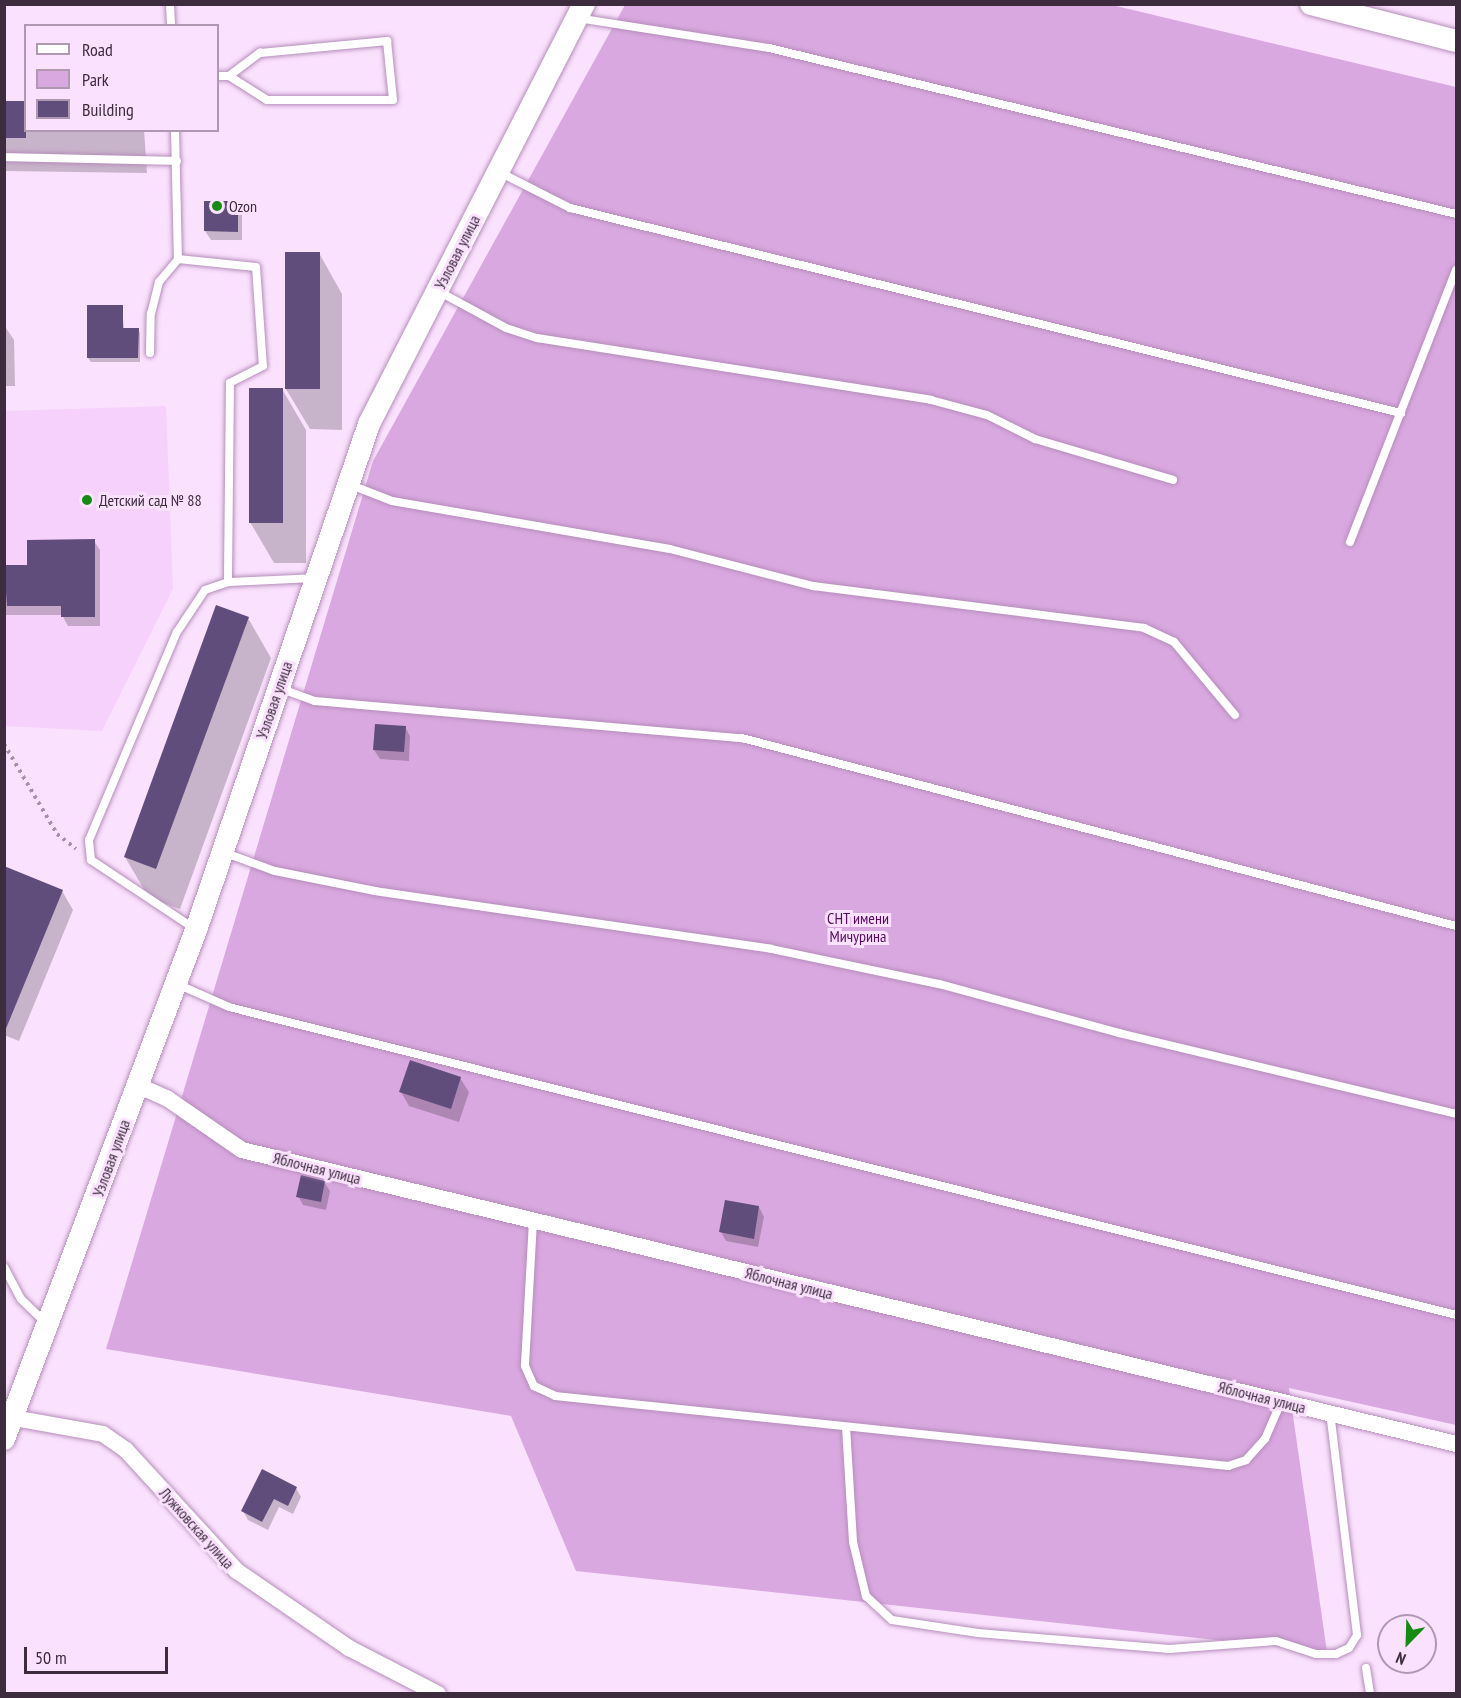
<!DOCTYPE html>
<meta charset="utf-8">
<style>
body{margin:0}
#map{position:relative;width:1461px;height:1698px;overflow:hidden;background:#fae1fd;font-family:"PT Sans Narrow",sans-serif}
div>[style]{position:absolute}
.built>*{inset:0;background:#f6d1fb}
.green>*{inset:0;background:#d9a8e0}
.shadow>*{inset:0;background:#0003}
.building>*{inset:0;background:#604d7b}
.path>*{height:4px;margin-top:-2px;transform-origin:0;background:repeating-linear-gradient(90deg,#a691a9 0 3px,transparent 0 7.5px)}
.roads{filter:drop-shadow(0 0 2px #b58eba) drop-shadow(0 0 2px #b58eba)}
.lane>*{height:8px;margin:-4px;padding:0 4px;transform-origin:4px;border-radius:4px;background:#fff}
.street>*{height:16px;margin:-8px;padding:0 8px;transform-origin:8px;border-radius:8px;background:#fff}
.secondary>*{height:22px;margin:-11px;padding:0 11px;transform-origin:11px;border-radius:11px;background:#fff}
.dots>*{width:16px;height:16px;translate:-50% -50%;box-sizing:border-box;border:3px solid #fae1fd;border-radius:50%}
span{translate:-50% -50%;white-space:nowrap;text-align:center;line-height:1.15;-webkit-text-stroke:6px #fae1fd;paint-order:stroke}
.poi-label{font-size:16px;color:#3c2c3e}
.left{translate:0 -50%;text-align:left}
.street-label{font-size:16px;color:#3c2c3e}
.park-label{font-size:16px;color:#580d62}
.frame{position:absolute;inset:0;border:6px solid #3c2c3e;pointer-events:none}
.legend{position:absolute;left:24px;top:24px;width:195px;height:108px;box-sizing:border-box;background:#fae1fd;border:2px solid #ae99b1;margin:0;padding:8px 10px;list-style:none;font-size:18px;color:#3c2c3e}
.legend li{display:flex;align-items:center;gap:12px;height:30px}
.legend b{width:30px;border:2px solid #ae99b1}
.north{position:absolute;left:1377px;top:1614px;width:60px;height:60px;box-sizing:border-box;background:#fae1fd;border:2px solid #ae99b1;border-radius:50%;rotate:203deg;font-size:16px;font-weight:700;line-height:24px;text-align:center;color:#3c2c3e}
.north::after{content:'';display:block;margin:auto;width:21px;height:27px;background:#158b12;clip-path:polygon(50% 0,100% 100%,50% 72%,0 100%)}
.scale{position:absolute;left:24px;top:1647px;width:144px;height:27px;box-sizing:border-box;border:3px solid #3c2c3e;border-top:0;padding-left:8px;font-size:18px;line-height:21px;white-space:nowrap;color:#3c2c3e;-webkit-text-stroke:4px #fae1fd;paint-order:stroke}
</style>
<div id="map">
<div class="built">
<i style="clip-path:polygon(166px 406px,173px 589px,102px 731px,5px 726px,5px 411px)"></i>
</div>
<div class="green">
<i style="clip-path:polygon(625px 5px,1112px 5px,1456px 87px,1456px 1425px,1289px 1388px,1327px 1652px,576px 1571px,511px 1416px,106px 1349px,373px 461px)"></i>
</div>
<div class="shadow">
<i style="clip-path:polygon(4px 103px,26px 130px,144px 130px,147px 173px,4px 171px)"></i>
<i style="clip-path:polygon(237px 203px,242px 212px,242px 240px,211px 240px,205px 231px)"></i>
<i style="clip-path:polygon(319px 253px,342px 294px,342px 430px,310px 429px,286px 389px)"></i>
<i style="clip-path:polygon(122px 307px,124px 329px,138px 329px,140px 333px,140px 362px,91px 362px,88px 358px)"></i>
<i style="clip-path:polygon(4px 325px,14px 340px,15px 386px,4px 386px)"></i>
<i style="clip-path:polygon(282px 389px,306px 430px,306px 563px,274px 563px,250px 522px)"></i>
<i style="clip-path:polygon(94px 541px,100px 550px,100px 626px,68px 626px,62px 615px,4px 615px,4px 567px,29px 566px)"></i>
<i style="clip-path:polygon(248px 618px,271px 658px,180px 909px,149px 898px,125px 857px)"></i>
<i style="clip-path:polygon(405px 727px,410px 736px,409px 761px,380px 759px,374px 750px)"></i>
<i style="clip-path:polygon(4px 867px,62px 891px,73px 910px,19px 1041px,4px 1035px)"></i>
<i style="clip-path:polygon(460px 1078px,469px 1092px,459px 1122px,409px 1106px,401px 1092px)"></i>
<i style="clip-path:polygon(324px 1182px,330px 1191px,326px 1210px,303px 1205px,298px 1196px)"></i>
<i style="clip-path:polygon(759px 1207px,764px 1217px,758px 1247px,726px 1241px,721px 1232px)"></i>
<i style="clip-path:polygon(296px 1488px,301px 1497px,293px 1514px,279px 1507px,268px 1530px,248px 1520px,243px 1511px)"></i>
</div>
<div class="building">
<i style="clip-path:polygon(4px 101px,26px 101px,26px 138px,4px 138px)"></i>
<i style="clip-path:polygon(204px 201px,238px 201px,238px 232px,204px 231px)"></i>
<i style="clip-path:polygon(285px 252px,320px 252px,320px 389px,285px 389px)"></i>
<i style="clip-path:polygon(87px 305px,123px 305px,123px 328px,139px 328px,138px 358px,87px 358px)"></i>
<i style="clip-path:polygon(249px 388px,283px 388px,283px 523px,249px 523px)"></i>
<i style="clip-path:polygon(95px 539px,95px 617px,61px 617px,61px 606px,7px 606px,4px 565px,27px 565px,27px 540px)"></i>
<i style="clip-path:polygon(216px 605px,249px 617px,156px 869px,124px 857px)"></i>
<i style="clip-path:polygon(375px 724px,406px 726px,404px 752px,373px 750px)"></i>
<i style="clip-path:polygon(4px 866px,63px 890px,5px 1031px,4px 1031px)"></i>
<i style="clip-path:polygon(410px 1060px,461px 1077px,451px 1109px,399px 1092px)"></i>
<i style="clip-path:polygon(301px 1175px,325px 1181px,321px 1202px,296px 1197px)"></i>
<i style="clip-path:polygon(725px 1200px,759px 1206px,754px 1239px,719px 1232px)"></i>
<i style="clip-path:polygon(262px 1469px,297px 1487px,288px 1506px,274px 1499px,262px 1522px,241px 1511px)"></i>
</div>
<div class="path">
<i style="left:4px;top:744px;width:104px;rotate:59.5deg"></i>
<i style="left:57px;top:834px;width:24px;rotate:38deg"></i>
</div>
<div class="roads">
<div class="lane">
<i style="left:170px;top:4px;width:22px;rotate:87deg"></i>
<i style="left:577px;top:18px;width:194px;rotate:8.9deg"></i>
<i style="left:769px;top:48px;width:707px;rotate:13.58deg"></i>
<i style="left:218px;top:76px;width:11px"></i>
<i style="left:229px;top:76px;width:39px;rotate:-37deg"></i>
<i style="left:260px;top:53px;width:128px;rotate:-5.4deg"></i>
<i style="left:387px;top:41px;width:59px;rotate:84.2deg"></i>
<i style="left:393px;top:100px;width:126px;rotate:180deg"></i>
<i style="left:267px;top:100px;width:45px;rotate:-147.7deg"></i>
<i style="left:175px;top:130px;width:129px;rotate:88.7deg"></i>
<i style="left:178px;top:259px;width:78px;rotate:5.9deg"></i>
<i style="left:256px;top:267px;width:99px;rotate:86deg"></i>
<i style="left:263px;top:366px;width:37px;rotate:153deg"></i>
<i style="left:230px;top:383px;width:199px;rotate:90.6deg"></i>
<i style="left:228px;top:582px;width:87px;rotate:-2.6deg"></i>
<i style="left:4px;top:157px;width:173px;rotate:1.3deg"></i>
<i style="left:499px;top:172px;width:80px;rotate:26.9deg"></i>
<i style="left:570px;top:208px;width:856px;rotate:13.86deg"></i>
<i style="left:438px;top:291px;width:77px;rotate:28.6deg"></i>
<i style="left:506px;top:328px;width:33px;rotate:18deg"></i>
<i style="left:537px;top:338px;width:399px;rotate:8.9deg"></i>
<i style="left:931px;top:400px;width:58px;rotate:15deg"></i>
<i style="left:987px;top:415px;width:54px;rotate:26.6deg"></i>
<i style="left:1035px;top:439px;width:144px;rotate:16.5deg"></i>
<i style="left:150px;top:353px;width:39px;rotate:-89deg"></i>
<i style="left:151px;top:314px;width:33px;rotate:-76deg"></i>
<i style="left:159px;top:282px;width:30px;rotate:-50deg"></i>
<i style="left:351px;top:485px;width:44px;rotate:21.3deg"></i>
<i style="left:392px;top:501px;width:282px;rotate:9.8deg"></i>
<i style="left:670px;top:549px;width:148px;rotate:14.5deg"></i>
<i style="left:813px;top:586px;width:334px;rotate:7.2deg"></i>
<i style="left:1144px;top:628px;width:33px;rotate:25deg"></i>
<i style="left:1174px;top:642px;width:95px;rotate:50.1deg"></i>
<i style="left:1350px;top:542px;width:292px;rotate:-68.7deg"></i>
<i style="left:279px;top:688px;width:38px;rotate:20deg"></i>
<i style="left:315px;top:701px;width:429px;rotate:5deg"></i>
<i style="left:742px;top:738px;width:738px;rotate:14.75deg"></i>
<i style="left:223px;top:852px;width:55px;rotate:20.1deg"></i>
<i style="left:275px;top:871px;width:102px;rotate:11.3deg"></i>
<i style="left:375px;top:891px;width:400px;rotate:8.3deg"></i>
<i style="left:771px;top:949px;width:172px;rotate:11.8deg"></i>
<i style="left:939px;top:984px;width:187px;rotate:15.2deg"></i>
<i style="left:1119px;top:1033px;width:347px;rotate:13.5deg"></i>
<i style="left:195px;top:929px;width:125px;rotate:-146.4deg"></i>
<i style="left:91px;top:860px;width:20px;rotate:-96deg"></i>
<i style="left:89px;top:840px;width:226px;rotate:-67.1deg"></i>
<i style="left:177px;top:632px;width:50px;rotate:-56.3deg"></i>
<i style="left:205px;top:590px;width:24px;rotate:-19deg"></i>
<i style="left:177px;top:984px;width:57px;rotate:23.9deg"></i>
<i style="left:229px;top:1007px;width:1265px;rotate:14.09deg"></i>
<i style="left:533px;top:1221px;width:145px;rotate:93.2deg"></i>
<i style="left:525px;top:1366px;width:22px;rotate:66deg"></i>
<i style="left:534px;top:1386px;width:23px;rotate:25deg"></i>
<i style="left:555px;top:1396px;width:677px;rotate:5.94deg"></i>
<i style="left:1228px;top:1466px;width:19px;rotate:-18deg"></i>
<i style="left:1246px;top:1460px;width:28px;rotate:-48deg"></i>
<i style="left:1265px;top:1439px;width:40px;rotate:-66.6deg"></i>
<i style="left:4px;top:1267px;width:36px;rotate:62deg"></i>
<i style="left:21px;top:1299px;width:35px;rotate:44deg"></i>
<i style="left:846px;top:1427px;width:115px;rotate:86.5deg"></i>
<i style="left:853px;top:1542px;width:56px;rotate:76.5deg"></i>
<i style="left:866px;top:1596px;width:35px;rotate:43deg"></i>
<i style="left:892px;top:1620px;width:87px;rotate:8.6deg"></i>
<i style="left:978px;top:1633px;width:192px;rotate:4.8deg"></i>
<i style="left:1169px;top:1649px;width:107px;rotate:-4.3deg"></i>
<i style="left:1276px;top:1641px;width:42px;rotate:18deg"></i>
<i style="left:1316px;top:1654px;width:20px"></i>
<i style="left:1336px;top:1654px;width:14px;rotate:-25deg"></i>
<i style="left:1349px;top:1648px;width:15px;rotate:-58deg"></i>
<i style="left:1357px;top:1635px;width:224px;rotate:-96.9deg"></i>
<i style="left:1366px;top:1668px;width:26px;rotate:81deg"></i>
</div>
<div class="street">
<i style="left:137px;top:1085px;width:34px;rotate:24deg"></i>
<i style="left:168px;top:1099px;width:90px;rotate:34.6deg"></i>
<i style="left:242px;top:1150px;width:1249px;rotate:13.61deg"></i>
<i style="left:14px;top:1418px;width:90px;rotate:10.2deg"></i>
<i style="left:103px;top:1434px;width:28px;rotate:35deg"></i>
<i style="left:126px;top:1450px;width:164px;rotate:47.5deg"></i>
<i style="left:237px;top:1571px;width:136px;rotate:34.5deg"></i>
<i style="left:349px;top:1648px;width:100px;rotate:27.3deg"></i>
</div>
<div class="secondary">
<i style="left:1311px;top:4px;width:150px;rotate:14.3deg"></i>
<i style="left:4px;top:1439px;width:544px;rotate:-69.33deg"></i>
<i style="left:196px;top:930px;width:535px;rotate:-71.12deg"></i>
<i style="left:369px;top:424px;width:472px;rotate:-62.9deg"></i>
</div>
</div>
<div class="dots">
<i style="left:217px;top:206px;background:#158b12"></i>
<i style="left:87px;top:500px;background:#158b12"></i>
</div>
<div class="poi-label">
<span class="left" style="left:229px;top:206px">Ozon</span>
<span class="left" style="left:99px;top:500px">Детский сад № 88</span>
</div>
<div class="street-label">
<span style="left:457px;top:252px;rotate:-63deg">Узловая улица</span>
<span style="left:274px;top:700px;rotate:-71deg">Узловая улица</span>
<span style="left:111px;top:1158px;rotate:-70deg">Узловая улица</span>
<span style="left:317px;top:1168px;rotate:14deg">Яблочная улица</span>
<span style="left:789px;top:1283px;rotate:14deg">Яблочная улица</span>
<span style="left:1262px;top:1397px;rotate:14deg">Яблочная улица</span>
<span style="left:197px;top:1528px;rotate:48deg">Лужковская улица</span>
</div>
<div class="park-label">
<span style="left:858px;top:927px">СНТ имени<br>Мичурина</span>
</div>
<div class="frame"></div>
<ul class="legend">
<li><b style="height:8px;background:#fff"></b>Road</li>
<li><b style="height:16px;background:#d9a8e0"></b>Park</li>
<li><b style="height:16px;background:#604d7b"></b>Building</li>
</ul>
<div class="north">N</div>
<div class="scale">50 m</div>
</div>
